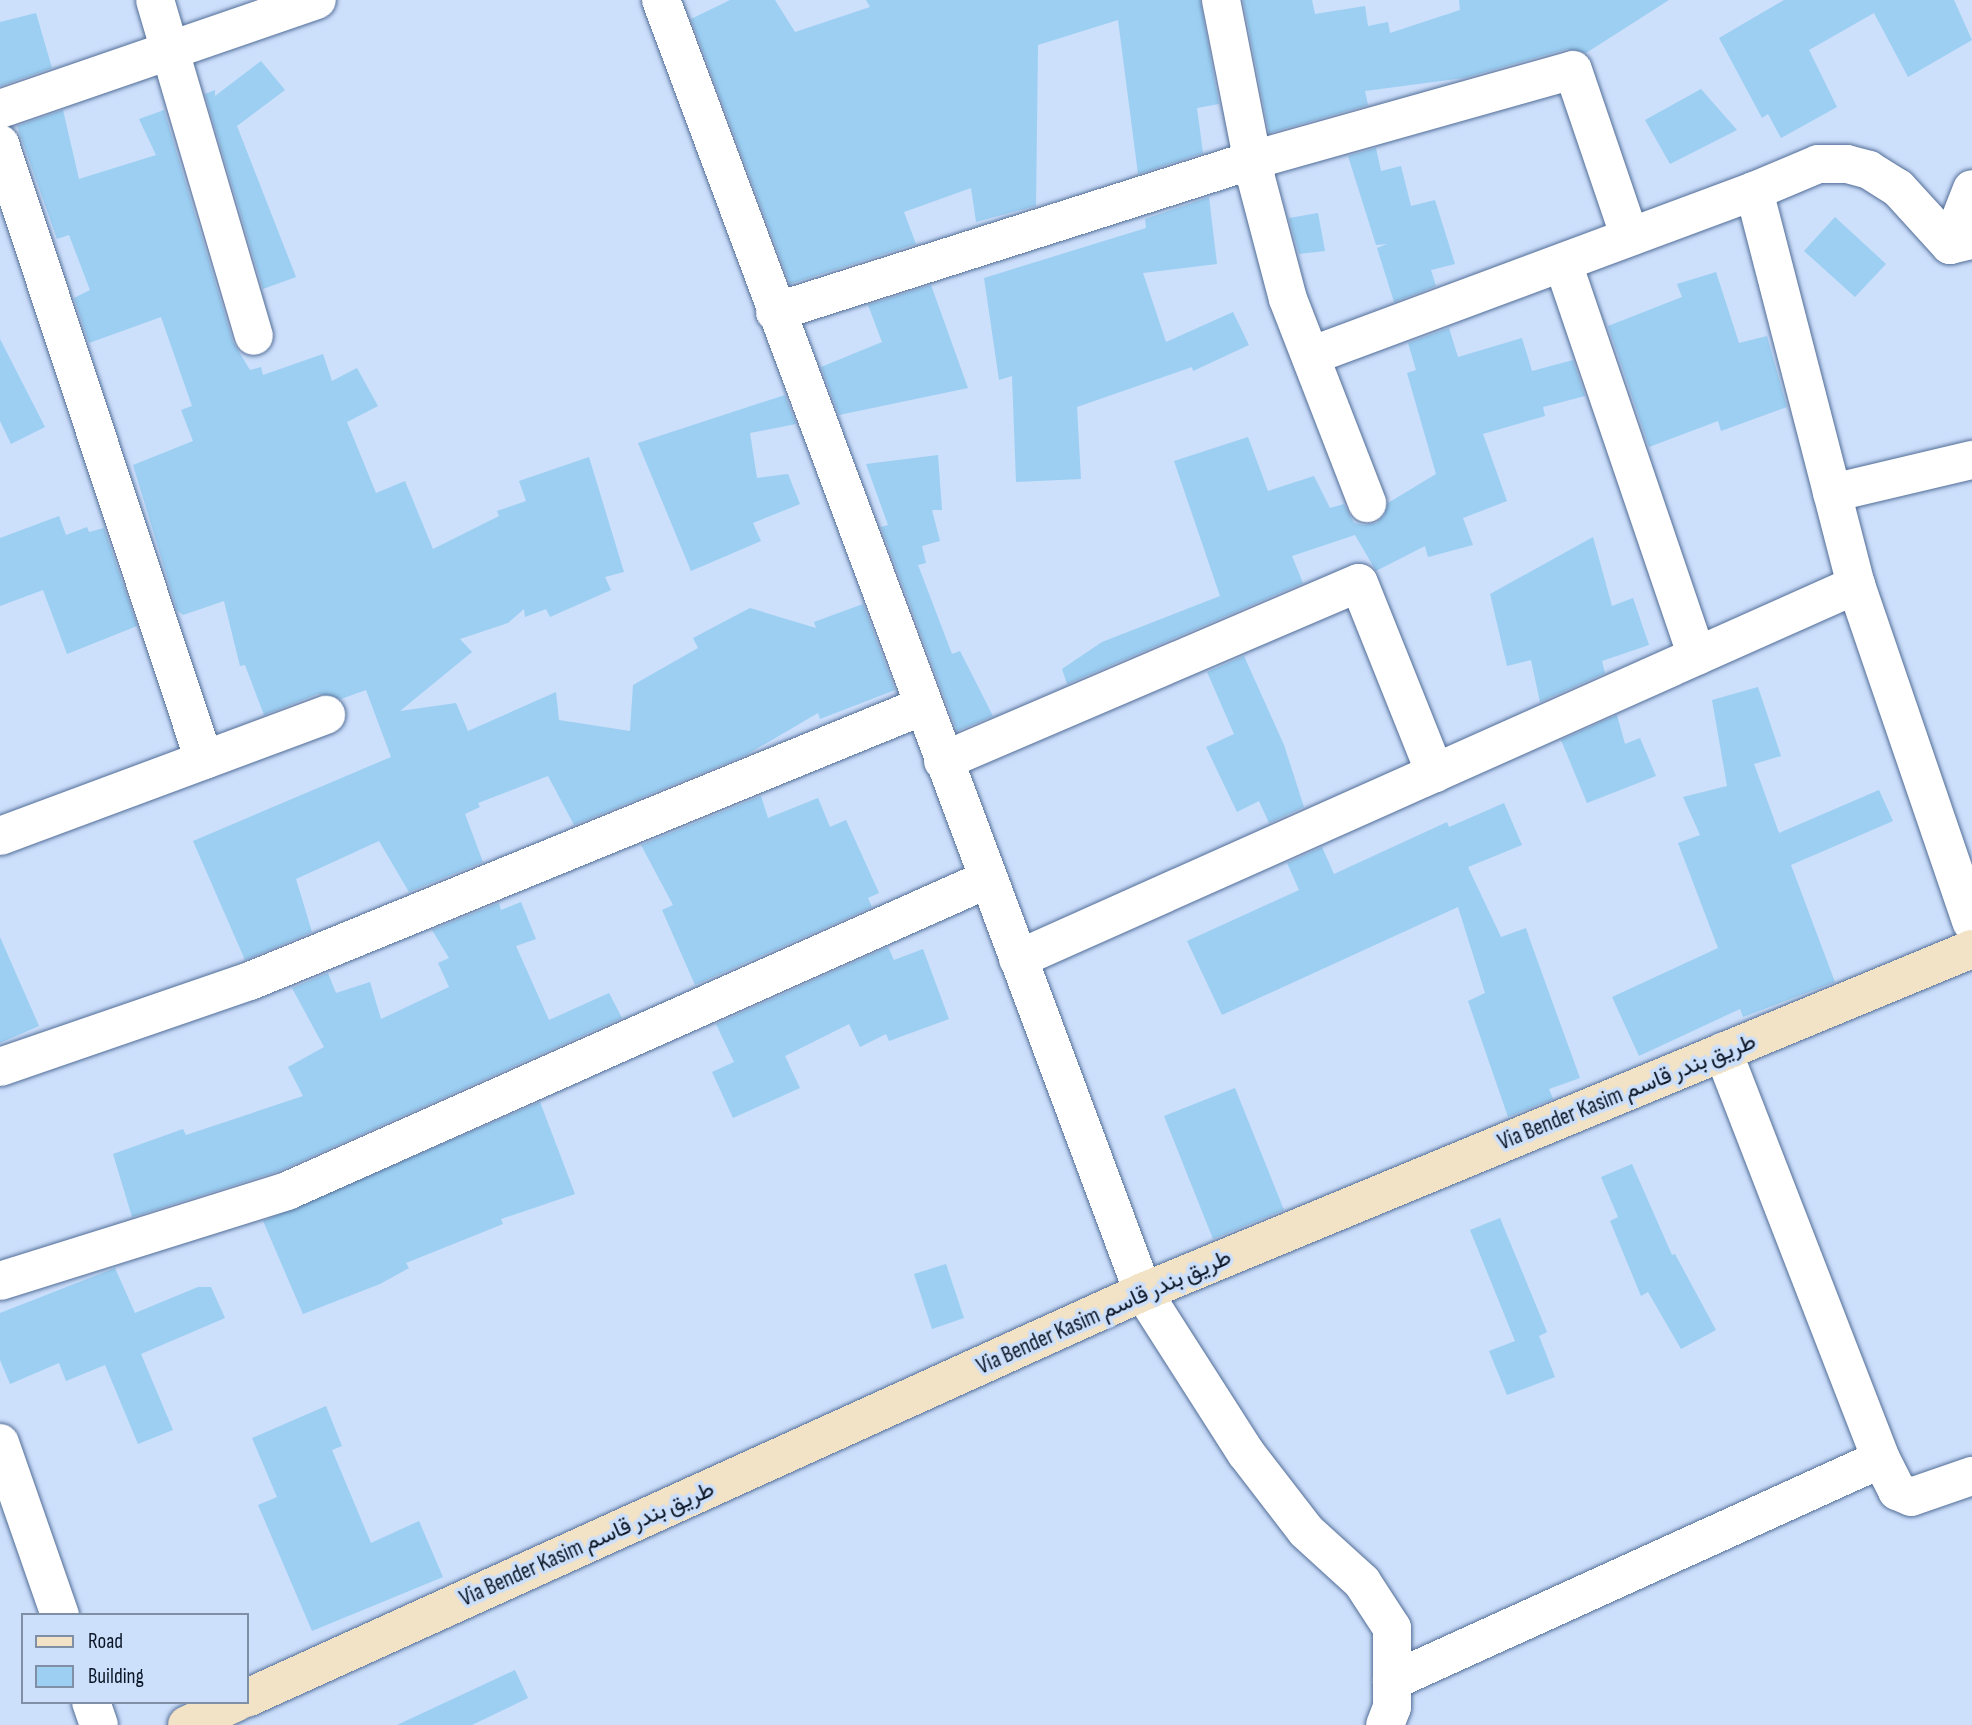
<!DOCTYPE html>
<meta charset="utf-8">
<style>
body{margin:0}
#map{position:relative;width:1972px;height:1725px;overflow:hidden;background:#ccdffb;font-family:"Sofia Sans Condensed",Vazirmatn,sans-serif}
div>[style]{position:absolute}
.building>*{inset:0;background:#9ccff2}
.roads{filter:drop-shadow(0 0 2px #526d97) drop-shadow(0 0 2px #526d97)}
.street>*{height:38px;margin:-19px;padding:0 19px;transform-origin:19px;border-radius:19px;background:#fff}
.secondary>*{height:38px;margin:-19px;padding:0 19px;transform-origin:19px;border-radius:19px;background:#f2e2c6}
span{translate:-50% -50%;white-space:nowrap;text-align:center;line-height:1.15;-webkit-text-stroke:7px #ccdffb;paint-order:stroke}
.street-label{font-size:23px;color:#0b1626}
.legend{position:absolute;left:21px;top:1613px;width:228px;height:91px;box-sizing:border-box;background:#ccdffb;border:2px solid #7f8fa6;margin:0;padding:9px 12px;list-style:none;font-size:21px;color:#0b1626}
.legend li{display:flex;align-items:center;gap:14px;height:35px}
.legend b{width:35px;border:2px solid #7f8fa6}
</style>
<div id="map">
<div class="building">
<i style="clip-path:polygon(730px 0,775px 0,795px 32px,870px 7px,866px 0,1200px 0,1219px 104px,1197px 108px,1203px 153px,1138px 174px,1118px 20px,1038px 45px,1036px 206px,976px 222px,971px 188px,904px 212px,916px 244px,790px 284px,691px 19px)"></i>
<i style="clip-path:polygon(1243px 0,1312px 0,1315px 14px,1365px 6px,1368px 26px,1388px 22px,1390px 33px,1460px 10px,1459px 0,1669px 0,1586px 53px,1567px 49px,1464px 78px,1365px 91px,1368px 105px,1269px 133px)"></i>
<i style="clip-path:polygon(1784px 0,1954px 0,1972px 40px,1908px 77px,1874px 13px,1809px 50px,1837px 107px,1781px 138px,1768px 114px,1762px 118px,1719px 38px)"></i>
<i style="clip-path:polygon(36px 13px,52px 68px,0 86px,0 22px)"></i>
<i style="clip-path:polygon(261px 61px,285px 90px,237px 126px,296px 277px,263px 289px,205px 94px,215px 90px,215px 96px)"></i>
<i style="clip-path:polygon(1701px 89px,1737px 130px,1670px 164px,1645px 120px)"></i>
<i style="clip-path:polygon(63px 110px,79px 179px,156px 155px,139px 119px,164px 110px,233px 342px,250px 370px,261px 367px,263px 375px,323px 354px,332px 381px,357px 368px,378px 406px,347px 422px,376px 493px,405px 481px,433px 549px,499px 516px,497px 511px,526px 501px,519px 481px,589px 457px,624px 572px,605px 577px,611px 590px,550px 617px,546px 609px,525px 617px,524px 609px,508px 623px,460px 639px,472px 652px,400px 711px,456px 703px,468px 731px,556px 692px,559px 720px,630px 731px,633px 685px,698px 648px,693px 638px,750px 608px,816px 628px,814px 622px,863px 604px,895px 690px,820px 719px,818px 713px,746px 755px,574px 825px,548px 776px,478px 803px,480px 807px,465px 814px,483px 862px,409px 892px,379px 841px,296px 879px,312px 932px,245px 960px,193px 841px,391px 757px,366px 690px,341px 699px,318px 694px,264px 715px,245px 665px,240px 666px,224px 601px,183px 615px,177px 610px,133px 465px,193px 441px,181px 410px,192px 406px,161px 317px,89px 343px,74px 298px,90px 290px,69px 235px,57px 239px,17px 126px)"></i>
<i style="clip-path:polygon(1376px 148px,1381px 171px,1401px 166px,1411px 206px,1435px 200px,1455px 264px,1431px 270px,1436px 286px,1394px 302px,1377px 248px,1387px 244px,1376px 245px,1348px 156px)"></i>
<i style="clip-path:polygon(1209px 197px,1217px 264px,1143px 273px,1166px 342px,1233px 312px,1249px 345px,1193px 371px,1192px 367px,1077px 407px,1081px 479px,1016px 482px,1012px 376px,999px 380px,984px 278px,1146px 228px,1145px 219px)"></i>
<i style="clip-path:polygon(1318px 213px,1325px 251px,1299px 254px,1289px 218px)"></i>
<i style="clip-path:polygon(1835px 217px,1886px 264px,1855px 297px,1804px 251px)"></i>
<i style="clip-path:polygon(1716px 272px,1739px 343px,1767px 336px,1787px 407px,1721px 431px,1718px 421px,1649px 447px,1608px 326px,1682px 297px,1677px 284px)"></i>
<i style="clip-path:polygon(931px 285px,968px 388px,839px 415px,821px 367px,882px 342px,868px 305px)"></i>
<i style="clip-path:polygon(1449px 328px,1458px 357px,1522px 338px,1532px 371px,1573px 360px,1585px 396px,1543px 407px,1545px 416px,1483px 434px,1507px 501px,1463px 518px,1473px 545px,1428px 557px,1425px 546px,1376px 571px,1355px 535px,1292px 556px,1303px 583px,1067px 684px,1062px 669px,1102px 642px,1220px 596px,1174px 461px,1248px 437px,1268px 491px,1314px 476px,1330px 508px,1344px 504px,1354px 523px,1364px 525px,1376px 523px,1384px 516px,1388px 503px,1436px 474px,1407px 373px,1416px 370px,1408px 343px)"></i>
<i style="clip-path:polygon(0 339px,45px 427px,11px 444px,0 421px)"></i>
<i style="clip-path:polygon(785px 395px,796px 424px,750px 433px,757px 478px,788px 474px,800px 504px,753px 523px,761px 541px,691px 571px,638px 443px)"></i>
<i style="clip-path:polygon(938px 455px,942px 510px,932px 510px,940px 541px,922px 546px,926px 563px,918px 565px,952px 654px,960px 651px,993px 716px,957px 731px,881px 527px,888px 525px,866px 464px)"></i>
<i style="clip-path:polygon(59px 516px,66px 535px,87px 527px,89px 532px,104px 528px,137px 626px,67px 654px,43px 590px,0 606px,0 538px)"></i>
<i style="clip-path:polygon(1593px 537px,1612px 606px,1633px 598px,1649px 645px,1602px 661px,1605px 673px,1540px 702px,1531px 660px,1507px 666px,1490px 594px)"></i>
<i style="clip-path:polygon(1244px 656px,1284px 745px,1304px 807px,1269px 823px,1259px 801px,1237px 812px,1206px 747px,1234px 734px,1207px 672px)"></i>
<i style="clip-path:polygon(1758px 687px,1781px 756px,1754px 764px,1779px 833px,1879px 790px,1893px 821px,1791px 865px,1835px 982px,1743px 1017px,1740px 1009px,1639px 1056px,1612px 997px,1718px 948px,1678px 843px,1700px 835px,1683px 797px,1727px 786px,1712px 700px)"></i>
<i style="clip-path:polygon(1617px 715px,1625px 744px,1640px 738px,1656px 776px,1587px 803px,1561px 740px)"></i>
<i style="clip-path:polygon(761px 796px,768px 818px,818px 798px,830px 827px,846px 820px,879px 893px,868px 898px,872px 907px,695px 985px,662px 910px,673px 905px,641px 845px)"></i>
<i style="clip-path:polygon(1504px 803px,1522px 845px,1468px 867px,1501px 937px,1526px 928px,1531px 943px,1580px 1078px,1549px 1089px,1553px 1099px,1508px 1117px,1468px 1001px,1485px 993px,1458px 907px,1222px 1015px,1187px 941px,1299px 890px,1287px 863px,1322px 847px,1334px 874px,1447px 822px,1449px 827px)"></i>
<i style="clip-path:polygon(521px 902px,536px 939px,516px 946px,549px 1020px,609px 993px,622px 1018px,279px 1171px,132px 1217px,113px 1154px,183px 1129px,186px 1135px,303px 1096px,288px 1067px,324px 1047px,292px 988px,328px 973px,336px 993px,370px 982px,381px 1019px,449px 987px,438px 963px,449px 958px,432px 930px,499px 903px,501px 910px)"></i>
<i style="clip-path:polygon(0 937px,39px 1026px,0 1043px)"></i>
<i style="clip-path:polygon(888px 947px,894px 960px,923px 949px,949px 1019px,889px 1041px,886px 1034px,860px 1047px,849px 1024px,785px 1056px,800px 1088px,733px 1118px,712px 1072px,734px 1062px,716px 1024px)"></i>
<i style="clip-path:polygon(1235px 1088px,1284px 1210px,1213px 1239px,1164px 1116px)"></i>
<i style="clip-path:polygon(540px 1102px,575px 1194px,501px 1219px,503px 1224px,406px 1263px,409px 1268px,380px 1284px,303px 1314px,263px 1221px)"></i>
<i style="clip-path:polygon(1632px 1164px,1672px 1255px,1675px 1254px,1716px 1330px,1681px 1349px,1648px 1292px,1641px 1296px,1610px 1221px,1618px 1217px,1601px 1177px)"></i>
<i style="clip-path:polygon(1500px 1218px,1547px 1332px,1539px 1336px,1555px 1377px,1507px 1395px,1489px 1351px,1515px 1341px,1470px 1230px)"></i>
<i style="clip-path:polygon(946px 1264px,964px 1318px,932px 1329px,914px 1274px)"></i>
<i style="clip-path:polygon(115px 1268px,135px 1313px,198px 1287px,211px 1287px,225px 1318px,141px 1354px,173px 1430px,138px 1444px,105px 1365px,66px 1381px,59px 1363px,10px 1384px,0 1360px,0 1313px)"></i>
<i style="clip-path:polygon(326px 1406px,342px 1446px,332px 1450px,371px 1543px,419px 1521px,443px 1577px,312px 1631px,258px 1505px,277px 1497px,252px 1438px)"></i>
<i style="clip-path:polygon(515px 1670px,528px 1698px,472px 1725px,397px 1725px)"></i>
</div>
<div class="roads">
<div class="street">
<i style="left:155px;top:0;width:350px;rotate:73.6deg"></i>
<i style="left:661px;top:0;width:1379px;rotate:69.54deg"></i>
<i style="left:1143px;top:1292px;width:191px;rotate:57.4deg"></i>
<i style="left:1246px;top:1453px;width:98px;rotate:52.4deg"></i>
<i style="left:1306px;top:1531px;width:76px;rotate:42.3deg"></i>
<i style="left:1362px;top:1582px;width:55px;rotate:56.9deg"></i>
<i style="left:1392px;top:1628px;width:79px;rotate:90deg"></i>
<i style="left:1392px;top:1707px;width:19px;rotate:111deg"></i>
<i style="left:1221px;top:0;width:181px;rotate:78.9deg"></i>
<i style="left:1256px;top:178px;width:125px;rotate:75.2deg"></i>
<i style="left:1288px;top:299px;width:219px;rotate:68.8deg"></i>
<i style="left:0;top:109px;width:335px;rotate:-19deg"></i>
<i style="left:0;top:144px;width:649px;rotate:71.68deg"></i>
<i style="left:1754px;top:191px;width:69px;rotate:-22.9deg"></i>
<i style="left:1818px;top:164px;width:29px"></i>
<i style="left:1847px;top:164px;width:23px;rotate:15deg"></i>
<i style="left:1869px;top:170px;width:34px;rotate:32deg"></i>
<i style="left:1898px;top:188px;width:77px;rotate:47.6deg"></i>
<i style="left:1950px;top:245px;width:23px;rotate:-13deg"></i>
<i style="left:1950px;top:245px;width:60px;rotate:-68.6deg"></i>
<i style="left:1563px;top:263px;width:415px;rotate:71.2deg"></i>
<i style="left:775px;top:312px;width:502px;rotate:-17.64deg"></i>
<i style="left:1253px;top:160px;width:332px;rotate:-15.7deg"></i>
<i style="left:1573px;top:70px;width:176px;rotate:71.2deg"></i>
<i style="left:1832px;top:493px;width:144px;rotate:-13.3deg"></i>
<i style="left:1856px;top:585px;width:357px;rotate:71.1deg"></i>
<i style="left:943px;top:761px;width:452px;rotate:-23.2deg"></i>
<i style="left:1359px;top:583px;width:205px;rotate:68.2deg"></i>
<i style="left:0;top:836px;width:348px;rotate:-20.4deg"></i>
<i style="left:1018px;top:959px;width:918px;rotate:-24.05deg"></i>
<i style="left:1856px;top:585px;width:407px;rotate:-104.5deg"></i>
<i style="left:1754px;top:191px;width:473px;rotate:159.6deg"></i>
<i style="left:0;top:1067px;width:264px;rotate:-19deg"></i>
<i style="left:250px;top:981px;width:727px;rotate:-22.23deg"></i>
<i style="left:0;top:1281px;width:301px;rotate:-17.4deg"></i>
<i style="left:287px;top:1191px;width:767px;rotate:-23.99deg"></i>
<i style="left:0;top:1443px;width:182px;rotate:70.8deg"></i>
<i style="left:1881px;top:1459px;width:36px;rotate:63deg"></i>
<i style="left:1897px;top:1491px;width:15px;rotate:23deg"></i>
<i style="left:1911px;top:1497px;width:65px;rotate:-19deg"></i>
<i style="left:1392px;top:1681px;width:537px;rotate:-24.42deg"></i>
<i style="left:1881px;top:1459px;width:437px;rotate:-111.2deg"></i>
<i style="left:91px;top:1702px;width:24px;rotate:71deg"></i>
</div>
<div class="secondary">
<i style="left:247px;top:1698px;width:984px;rotate:-24.38deg"></i>
<i style="left:1143px;top:1292px;width:897px;rotate:-22.48deg"></i>
<i style="left:187px;top:1725px;width:55px;rotate:-24.7deg"></i>
</div>
</div>
<div class="street-label">
<span style="left:1627px;top:1092px;rotate:-22deg">Via Bender Kasim طريق بندر قاسم</span>
<span style="left:1104px;top:1312px;rotate:-24deg">Via Bender Kasim طريق بندر قاسم</span>
<span style="left:587px;top:1544px;rotate:-24deg">Via Bender Kasim طريق بندر قاسم</span>
</div>
<ul class="legend">
<li><b style="height:9px;background:#f2e2c6"></b>Road</li>
<li><b style="height:19px;background:#9ccff2"></b>Building</li>
</ul>
</div>
